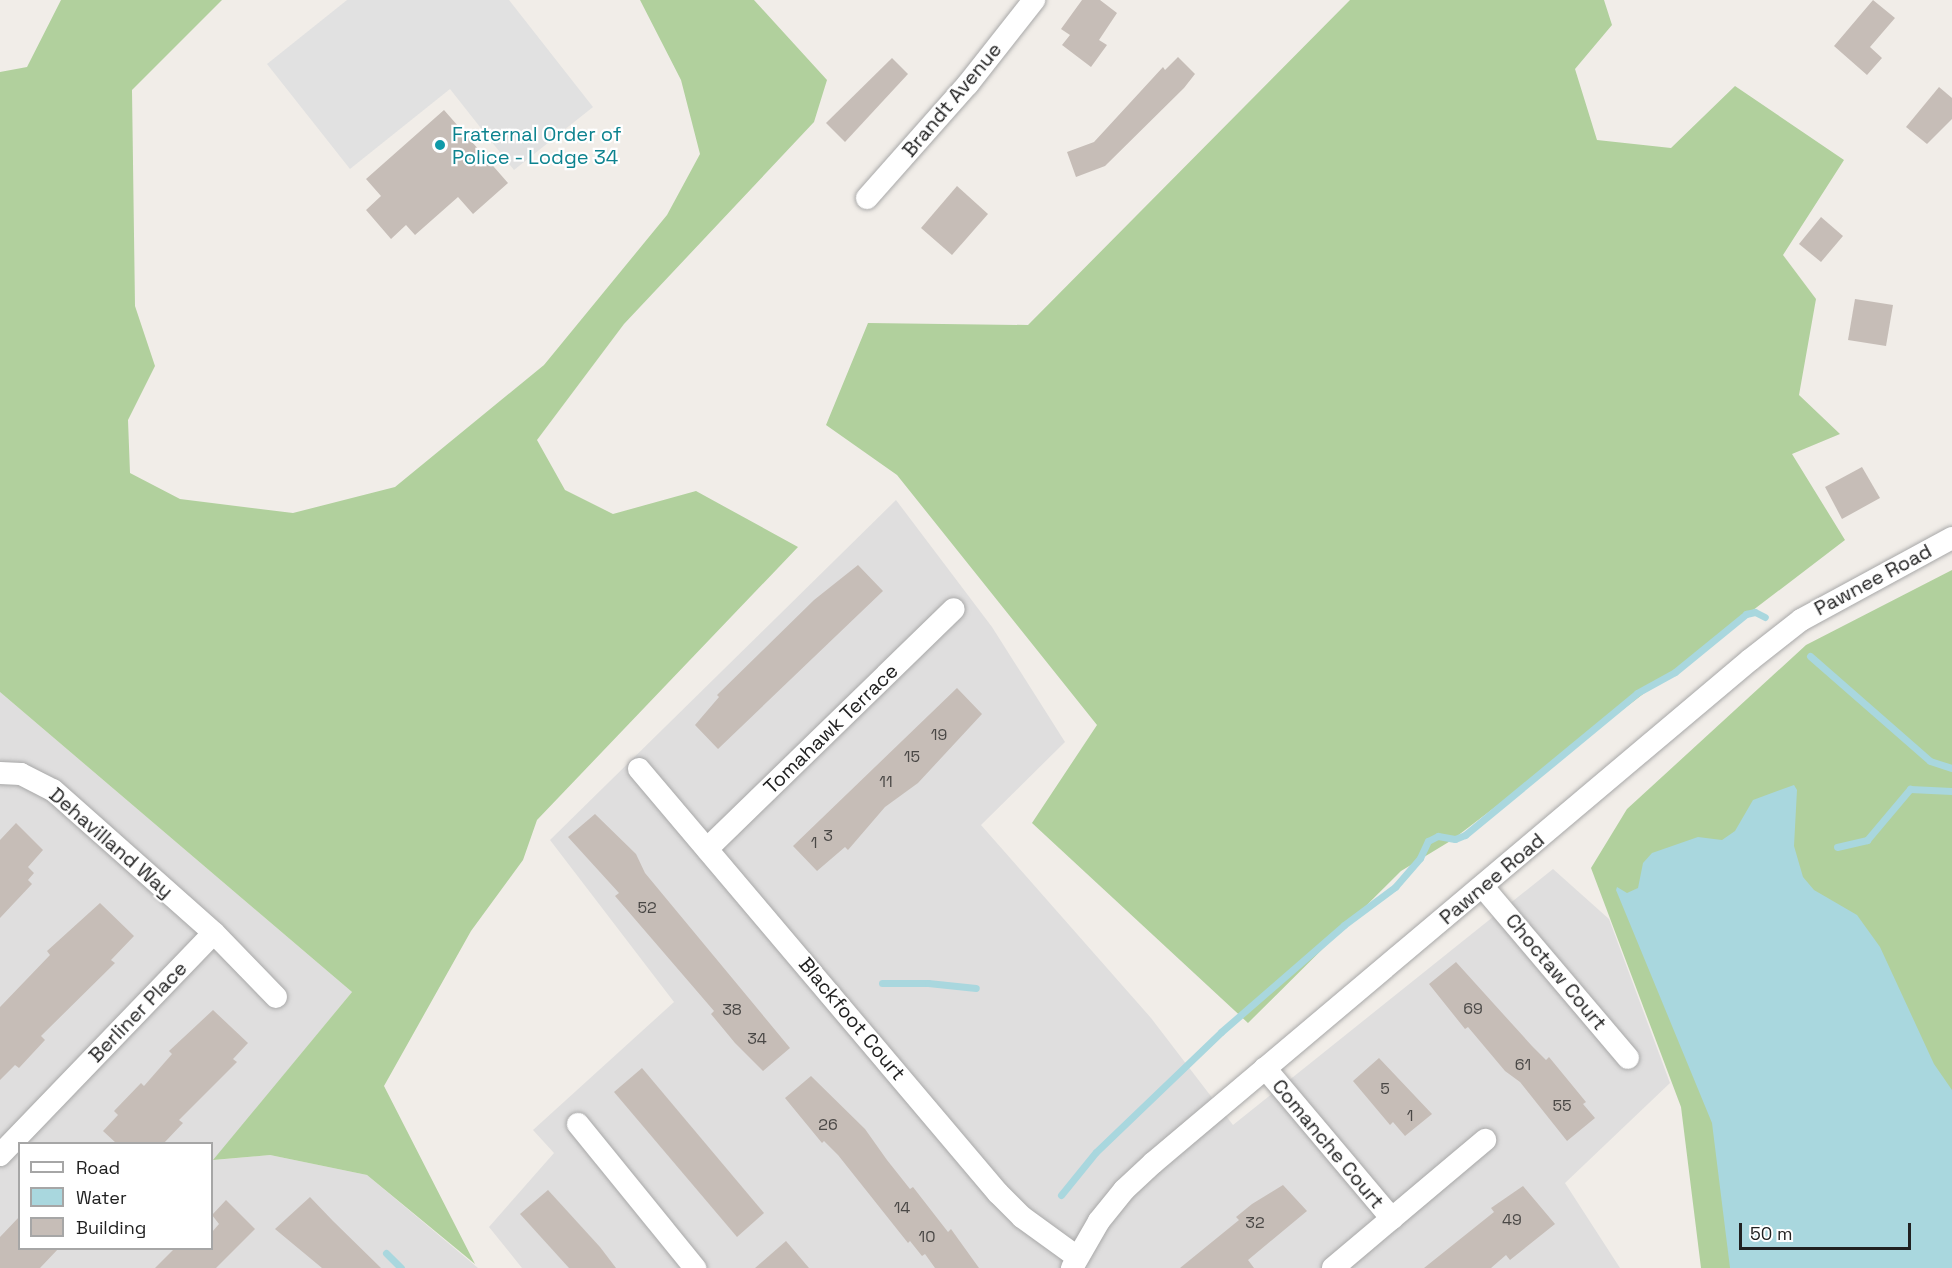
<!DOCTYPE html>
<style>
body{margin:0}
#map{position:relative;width:1952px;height:1268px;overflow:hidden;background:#f1ede8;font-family:"Space Grotesk",sans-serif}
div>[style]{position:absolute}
.residential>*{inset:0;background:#dfdede}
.forest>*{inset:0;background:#b1d09d}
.parking>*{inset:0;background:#e1e1e1}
.water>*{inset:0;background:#a9d7de}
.stream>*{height:7px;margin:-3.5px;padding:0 3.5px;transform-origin:3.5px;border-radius:3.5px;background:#a9d7de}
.building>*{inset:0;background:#c6bdb7}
.roads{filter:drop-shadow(0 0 2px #a8a8a8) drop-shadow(0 0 2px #a8a8a8)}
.street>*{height:22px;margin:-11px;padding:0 11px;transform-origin:11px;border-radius:11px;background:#fff}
.dots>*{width:16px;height:16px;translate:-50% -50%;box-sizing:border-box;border:3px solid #fff;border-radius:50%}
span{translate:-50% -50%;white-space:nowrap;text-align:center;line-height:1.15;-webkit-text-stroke:4.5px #fff;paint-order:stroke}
.number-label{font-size:16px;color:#4a4846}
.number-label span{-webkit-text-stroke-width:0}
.street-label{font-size:20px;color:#212121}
.culture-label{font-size:20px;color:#0d838f}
.left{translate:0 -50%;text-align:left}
.legend{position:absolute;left:18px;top:1142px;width:195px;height:108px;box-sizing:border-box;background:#fff;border:2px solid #a6a6a6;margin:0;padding:8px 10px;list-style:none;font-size:18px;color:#212121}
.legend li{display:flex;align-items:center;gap:12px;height:30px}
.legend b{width:30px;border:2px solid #a6a6a6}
.scale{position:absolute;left:1739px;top:1223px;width:172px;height:27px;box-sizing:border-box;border:3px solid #212121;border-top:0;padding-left:8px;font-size:18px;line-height:21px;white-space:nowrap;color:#212121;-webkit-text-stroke:4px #fff;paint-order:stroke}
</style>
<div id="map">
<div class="residential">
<i style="clip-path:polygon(896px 500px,992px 627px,1065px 742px,981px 825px,1151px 1018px,1233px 1125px,1553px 869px,1609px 919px,1670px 1083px,1565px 1183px,1620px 1268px,522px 1268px,489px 1227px,554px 1153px,533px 1130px,674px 1002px,550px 840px)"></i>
<i style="clip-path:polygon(evenodd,0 692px,352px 992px,214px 1160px,270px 1155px,367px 1175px,478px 1268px,0 1268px,0 692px,20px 1144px,212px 1144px,212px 1248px,20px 1248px,20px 1144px)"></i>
</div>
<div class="forest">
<i style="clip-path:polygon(61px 0,222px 0,132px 90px,135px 306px,155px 366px,128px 420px,130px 473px,180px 499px,293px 513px,395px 487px,544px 365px,667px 215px,700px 154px,681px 80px,640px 0,754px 0,827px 80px,814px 122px,624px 324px,537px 440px,565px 490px,613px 514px,696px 491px,798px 547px,537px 820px,523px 860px,471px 931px,384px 1086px,475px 1264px,367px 1175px,270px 1155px,213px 1160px,352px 992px,0 692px,0 72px,27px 67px)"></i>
<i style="clip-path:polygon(1350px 0,1604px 0,1612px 25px,1575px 69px,1597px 140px,1671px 148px,1735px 86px,1844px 160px,1783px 255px,1816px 299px,1799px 395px,1840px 434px,1792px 454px,1845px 540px,1452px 840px,1401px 871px,1248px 1023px,1032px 823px,1097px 725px,897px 475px,826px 425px,868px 323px,1028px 325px)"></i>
<i style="clip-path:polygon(1952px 570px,1952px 1268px,1701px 1268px,1681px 1107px,1591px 868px,1627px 809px,1806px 645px)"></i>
</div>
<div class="parking">
<i style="clip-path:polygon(347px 0,509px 0,593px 107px,514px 170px,450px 89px,350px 169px,267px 64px)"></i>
</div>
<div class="water">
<i style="clip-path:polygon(1794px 785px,1797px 790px,1794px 846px,1803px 877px,1814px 890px,1857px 915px,1880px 947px,1934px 1064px,1952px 1090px,1952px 1268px,1730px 1268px,1712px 1123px,1616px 890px,1617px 887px,1627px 893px,1638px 888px,1643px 863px,1652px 853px,1698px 837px,1722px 840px,1735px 831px,1753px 800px)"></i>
</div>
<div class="stream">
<i style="left:1810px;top:656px;width:159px;rotate:41.2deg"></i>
<i style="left:1930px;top:761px;width:23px;rotate:18deg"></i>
<i style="left:1837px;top:847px;width:31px;rotate:-13deg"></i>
<i style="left:1867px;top:840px;width:67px;rotate:-49.9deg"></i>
<i style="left:1910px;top:789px;width:42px;rotate:2.7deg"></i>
<i style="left:882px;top:983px;width:46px"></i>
<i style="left:928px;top:983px;width:48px;rotate:5.9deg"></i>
<i style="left:1061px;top:1195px;width:55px;rotate:-50.9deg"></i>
<i style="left:1096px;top:1152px;width:173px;rotate:-43.8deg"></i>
<i style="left:1221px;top:1032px;width:163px;rotate:-41deg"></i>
<i style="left:1344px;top:925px;width:64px;rotate:-36.7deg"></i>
<i style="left:1395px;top:887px;width:38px;rotate:-49deg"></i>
<i style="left:1420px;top:858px;width:19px;rotate:-65deg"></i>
<i style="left:1428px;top:841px;width:11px;rotate:-27deg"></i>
<i style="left:1438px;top:836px;width:17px;rotate:10deg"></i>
<i style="left:1455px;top:839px;width:11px;rotate:-22deg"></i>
<i style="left:1465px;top:835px;width:223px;rotate:-39.5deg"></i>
<i style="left:1637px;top:693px;width:43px;rotate:-28.9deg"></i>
<i style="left:1675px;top:672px;width:92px;rotate:-39.2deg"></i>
<i style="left:1746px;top:614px;width:9px;rotate:-13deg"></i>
<i style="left:1755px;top:612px;width:11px;rotate:27deg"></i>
<i style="left:386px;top:1253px;width:21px;rotate:45deg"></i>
</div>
<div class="building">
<i style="clip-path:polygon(1082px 0,1100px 0,1117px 13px,1099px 40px,1107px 45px,1091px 67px,1062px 45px,1070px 35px,1061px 29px)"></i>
<i style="clip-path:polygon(1873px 0,1895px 18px,1870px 47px,1882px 58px,1867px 75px,1834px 46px)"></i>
<i style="clip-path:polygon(1178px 57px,1195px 74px,1184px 88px,1105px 166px,1076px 177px,1067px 152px,1094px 142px,1163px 67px,1165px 70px)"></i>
<i style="clip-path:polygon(892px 58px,908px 74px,845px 142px,826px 123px)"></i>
<i style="clip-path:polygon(1939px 87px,1952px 98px,1952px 119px,1927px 144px,1906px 127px)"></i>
<i style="clip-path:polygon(444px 110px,508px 183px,473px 214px,458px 197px,415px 235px,406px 225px,391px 239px,366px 210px,381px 196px,366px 179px)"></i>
<i style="clip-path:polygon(957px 186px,988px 214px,952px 255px,921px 228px)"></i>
<i style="clip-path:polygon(1821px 217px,1843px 236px,1821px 262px,1799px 244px)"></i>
<i style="clip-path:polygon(1855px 299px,1893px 305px,1886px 346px,1848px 340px)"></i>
<i style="clip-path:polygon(1862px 467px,1880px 498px,1842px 519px,1825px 487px)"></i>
<i style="clip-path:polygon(858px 565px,883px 591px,718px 749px,695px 725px,719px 697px,717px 695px,814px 600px)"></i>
<i style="clip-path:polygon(957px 688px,982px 714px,918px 783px,885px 807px,848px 850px,845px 847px,817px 871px,793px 846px)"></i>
<i style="clip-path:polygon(595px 814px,636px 854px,645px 873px,790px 1048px,763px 1071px,735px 1043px,711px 1014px,714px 1011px,615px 896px,619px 893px,568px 837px)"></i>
<i style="clip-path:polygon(16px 823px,43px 850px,28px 867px,34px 873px,28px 880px,32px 884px,0 918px,0 840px)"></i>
<i style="clip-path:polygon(100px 903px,134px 936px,111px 960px,115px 963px,41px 1036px,45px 1040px,19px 1068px,15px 1065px,0 1080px,0 1007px,50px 955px,47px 951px)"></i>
<i style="clip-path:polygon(1456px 962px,1532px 1046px,1546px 1060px,1549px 1057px,1586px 1102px,1583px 1104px,1595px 1118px,1567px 1141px,1520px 1082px,1505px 1071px,1468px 1027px,1465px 1029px,1429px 984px)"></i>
<i style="clip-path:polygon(213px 1010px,248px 1043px,233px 1059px,237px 1062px,179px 1120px,183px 1123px,164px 1143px,116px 1143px,103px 1131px,118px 1115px,114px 1111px,141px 1083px,144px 1086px,172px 1054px,169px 1051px)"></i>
<i style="clip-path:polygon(1379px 1058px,1432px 1114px,1405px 1136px,1393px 1122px,1390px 1125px,1353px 1081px)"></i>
<i style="clip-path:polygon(642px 1068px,764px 1213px,737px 1237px,614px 1092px)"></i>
<i style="clip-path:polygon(811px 1076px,865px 1129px,887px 1160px,910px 1189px,913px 1187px,948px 1232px,951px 1229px,979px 1268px,935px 1268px,925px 1254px,922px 1256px,910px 1241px,908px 1243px,838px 1155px,824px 1141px,822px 1143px,785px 1098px)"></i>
<i style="clip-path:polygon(1283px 1185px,1307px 1211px,1248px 1260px,1254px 1268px,1180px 1268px,1239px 1220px,1236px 1217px,1252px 1204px)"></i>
<i style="clip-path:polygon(1523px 1186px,1555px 1224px,1510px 1260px,1506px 1255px,1491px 1268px,1424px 1268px,1494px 1212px,1491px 1208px)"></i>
<i style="clip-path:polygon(548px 1190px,600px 1247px,616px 1268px,569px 1268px,520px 1214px)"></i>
<i style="clip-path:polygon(310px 1197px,333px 1221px,381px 1268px,322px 1268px,275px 1229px)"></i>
<i style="clip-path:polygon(226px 1200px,255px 1229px,216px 1268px,155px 1268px,175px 1248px,212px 1248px,212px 1232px,219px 1224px,212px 1215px)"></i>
<i style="clip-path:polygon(20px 1216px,20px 1248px,59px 1248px,40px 1268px,0 1268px,0 1237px)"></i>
<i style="clip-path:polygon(786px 1241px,809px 1268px,755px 1268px)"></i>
</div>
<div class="roads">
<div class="street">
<i style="left:867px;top:198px;width:152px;rotate:-48.5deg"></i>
<i style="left:968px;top:84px;width:107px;rotate:-51.8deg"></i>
<i style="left:639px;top:769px;width:556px;rotate:49.75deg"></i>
<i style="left:998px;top:1193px;width:34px;rotate:45deg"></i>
<i style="left:1022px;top:1217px;width:68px;rotate:36deg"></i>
<i style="left:0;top:773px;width:21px;rotate:3deg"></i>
<i style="left:21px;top:774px;width:36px;rotate:27deg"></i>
<i style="left:53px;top:790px;width:215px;rotate:41.6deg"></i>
<i style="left:214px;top:933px;width:89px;rotate:45.9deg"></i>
<i style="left:707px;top:849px;width:344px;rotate:-44.2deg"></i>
<i style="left:1483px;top:887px;width:224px;rotate:49.7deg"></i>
<i style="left:1265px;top:1068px;width:197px;rotate:49.9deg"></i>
<i style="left:578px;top:1124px;width:186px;rotate:50.9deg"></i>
<i style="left:0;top:1155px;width:308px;rotate:-46.1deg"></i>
<i style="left:1072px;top:1268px;width:54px;rotate:-60.1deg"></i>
<i style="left:1099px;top:1221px;width:40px;rotate:-51deg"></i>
<i style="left:1124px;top:1190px;width:40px;rotate:-43deg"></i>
<i style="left:1153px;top:1163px;width:781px;rotate:-40.12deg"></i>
<i style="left:1750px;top:660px;width:65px;rotate:-38.1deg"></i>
<i style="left:1801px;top:620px;width:172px;rotate:-28.5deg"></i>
<i style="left:1333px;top:1268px;width:199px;rotate:-40.1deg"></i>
</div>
</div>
<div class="dots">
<i style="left:440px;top:145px;background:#0f9aa8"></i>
</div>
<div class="number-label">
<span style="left:939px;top:735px">19</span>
<span style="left:912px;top:757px">15</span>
<span style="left:886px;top:782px">11</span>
<span style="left:828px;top:836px">3</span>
<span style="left:814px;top:843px">1</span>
<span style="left:647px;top:908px">52</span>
<span style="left:1473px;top:1009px">69</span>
<span style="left:732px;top:1010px">38</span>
<span style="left:757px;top:1039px">34</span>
<span style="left:1523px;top:1065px">61</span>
<span style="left:1385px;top:1089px">5</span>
<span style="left:1562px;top:1106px">55</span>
<span style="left:1410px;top:1116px">1</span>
<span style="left:828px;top:1125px">26</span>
<span style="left:902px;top:1208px">14</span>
<span style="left:1512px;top:1220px">49</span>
<span style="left:1255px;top:1223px">32</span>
<span style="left:927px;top:1237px">10</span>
</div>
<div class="street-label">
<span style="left:952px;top:100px;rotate:-50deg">Brandt Avenue</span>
<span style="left:1873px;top:580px;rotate:-28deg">Pawnee Road</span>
<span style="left:831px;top:729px;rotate:-44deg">Tomahawk Terrace</span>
<span style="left:111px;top:843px;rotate:41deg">Dehavilland Way</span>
<span style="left:1492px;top:879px;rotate:-40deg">Pawnee Road</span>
<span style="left:1556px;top:972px;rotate:50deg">Choctaw Court</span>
<span style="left:138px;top:1012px;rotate:-46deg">Berliner Place</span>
<span style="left:852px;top:1019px;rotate:50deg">Blackfoot Court</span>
<span style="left:1328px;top:1144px;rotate:50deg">Comanche Court</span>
</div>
<div class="culture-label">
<span class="left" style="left:452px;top:146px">Fraternal Order of<br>Police - Lodge 34</span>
</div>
<ul class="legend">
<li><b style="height:8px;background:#fff"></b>Road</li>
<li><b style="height:16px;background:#a9d7de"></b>Water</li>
<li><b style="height:16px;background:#c6bdb7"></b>Building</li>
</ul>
<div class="scale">50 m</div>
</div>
